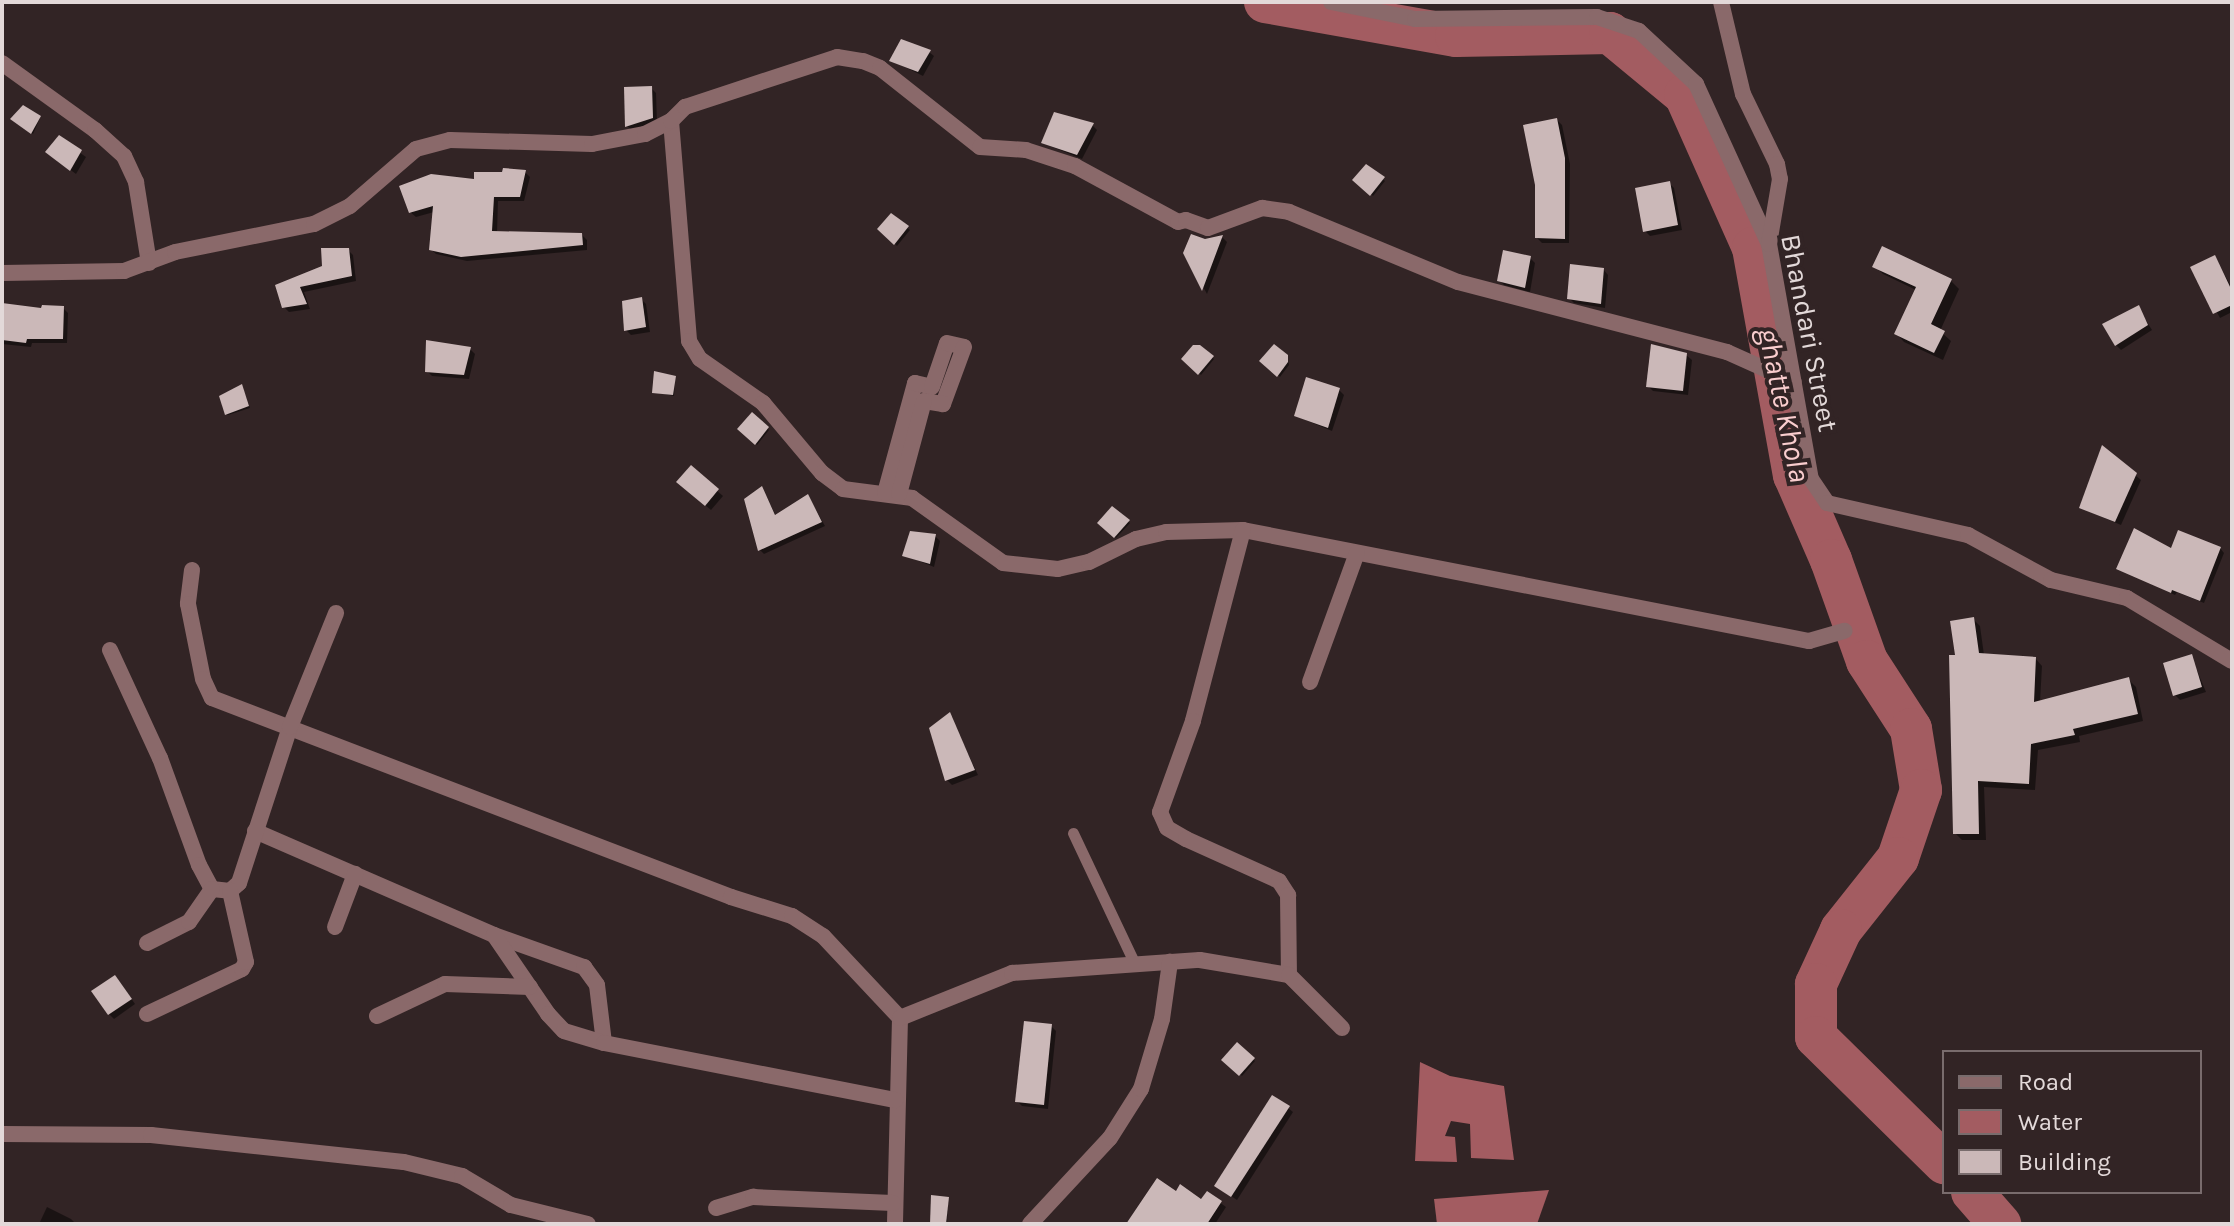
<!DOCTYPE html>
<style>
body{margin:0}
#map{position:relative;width:2234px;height:1226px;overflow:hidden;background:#322425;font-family:Karla,sans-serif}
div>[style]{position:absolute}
.water>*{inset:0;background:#a35c61}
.shadow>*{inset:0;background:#0007}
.river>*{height:42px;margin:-21px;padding:0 21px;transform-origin:21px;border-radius:21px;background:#a35c61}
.building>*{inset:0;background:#cbb8b8}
.lane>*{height:11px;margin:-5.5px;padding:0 5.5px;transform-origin:5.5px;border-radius:5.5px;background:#8a696a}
.street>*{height:16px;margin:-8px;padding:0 8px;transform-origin:8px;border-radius:8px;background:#8a696a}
span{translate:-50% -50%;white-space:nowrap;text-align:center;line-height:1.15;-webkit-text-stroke:8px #322425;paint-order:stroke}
.street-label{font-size:28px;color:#e3d9d9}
.water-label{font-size:30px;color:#f9cdce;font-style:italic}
.frame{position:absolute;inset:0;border:4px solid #e3d9d9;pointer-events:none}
.legend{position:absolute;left:1942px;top:1050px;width:260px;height:144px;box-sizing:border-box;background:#322425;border:2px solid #796c6d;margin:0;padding:10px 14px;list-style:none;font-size:24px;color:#e3d9d9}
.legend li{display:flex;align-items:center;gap:16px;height:40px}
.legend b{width:40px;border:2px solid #796c6d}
</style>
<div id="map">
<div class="water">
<i style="clip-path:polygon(1420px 1062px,1450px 1076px,1504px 1086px,1514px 1160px,1471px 1158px,1470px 1124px,1451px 1121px,1445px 1136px,1455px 1137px,1457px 1162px,1415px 1161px)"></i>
<i style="clip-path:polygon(1549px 1190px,1537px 1224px,1437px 1224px,1434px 1199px)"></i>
</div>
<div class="shadow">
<i style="clip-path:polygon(929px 52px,934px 56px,923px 76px,891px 60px)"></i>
<i style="clip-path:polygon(651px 88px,656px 93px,657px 123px,632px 130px,627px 126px)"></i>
<i style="clip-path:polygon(40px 118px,33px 134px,13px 119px)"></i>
<i style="clip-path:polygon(1557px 120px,1562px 125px,1570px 164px,1569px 243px,1542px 243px,1537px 238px)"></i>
<i style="clip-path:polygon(1092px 125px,1097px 130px,1082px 159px,1043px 143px)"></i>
<i style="clip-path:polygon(59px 138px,86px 157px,76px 174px,53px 157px)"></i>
<i style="clip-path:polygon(1367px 166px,1385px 181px,1373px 196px,1355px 180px)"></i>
<i style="clip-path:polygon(525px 172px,530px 177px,524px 201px,498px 201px,497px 233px,582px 235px,587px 240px,587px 250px,467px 261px,436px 254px,431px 249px,434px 212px,416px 217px,410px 212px,476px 181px)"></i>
<i style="clip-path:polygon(1669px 183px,1674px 188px,1682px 230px,1650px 236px,1645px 231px)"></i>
<i style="clip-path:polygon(891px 216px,910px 230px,897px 246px,880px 229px)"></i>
<i style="clip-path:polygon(1223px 238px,1227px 242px,1207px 294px,1185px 253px,1205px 241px)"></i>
<i style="clip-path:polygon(348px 250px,353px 255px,356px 281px,304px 292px,310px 309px,289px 312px,284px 307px,277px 286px,324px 267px)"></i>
<i style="clip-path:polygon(2215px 257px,2232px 288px,2232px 312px,2220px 318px,2193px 268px)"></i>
<i style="clip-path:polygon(1530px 258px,1535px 263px,1530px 292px,1504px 285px,1499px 280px)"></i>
<i style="clip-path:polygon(1875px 266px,1951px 281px,1959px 289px,1940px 331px,1951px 341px,1943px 360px,1904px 342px,1897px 334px,1916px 290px,1883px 274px)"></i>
<i style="clip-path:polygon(1603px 269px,1608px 275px,1605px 308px,1574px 303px,1569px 298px)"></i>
<i style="clip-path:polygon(641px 299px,646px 304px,650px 332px,631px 335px,626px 330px)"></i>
<i style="clip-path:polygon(2px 305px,43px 310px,63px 308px,68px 313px,67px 343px,32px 343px,31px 347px,2px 344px)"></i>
<i style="clip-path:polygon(2138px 308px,2152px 330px,2121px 350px,2116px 345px)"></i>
<i style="clip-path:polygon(1199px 347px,1214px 359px,1201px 375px,1184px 359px)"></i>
<i style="clip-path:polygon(470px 349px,475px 354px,469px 379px,432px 376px,427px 371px)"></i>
<i style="clip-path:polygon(1686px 355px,1692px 360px,1688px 395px,1653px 391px,1648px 386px)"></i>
<i style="clip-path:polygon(1287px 356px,1289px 365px,1280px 377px,1262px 360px)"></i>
<i style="clip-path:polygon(675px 378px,674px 396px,654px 392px)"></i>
<i style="clip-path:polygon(242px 386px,250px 408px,228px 415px,226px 414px)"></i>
<i style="clip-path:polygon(1339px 390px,1344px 395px,1332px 431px,1296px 416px)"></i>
<i style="clip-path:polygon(752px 415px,769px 430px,757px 445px,740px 429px)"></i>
<i style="clip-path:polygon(691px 468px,723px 496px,711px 510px,683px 487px)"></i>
<i style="clip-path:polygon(2135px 475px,2141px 480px,2121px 525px,2081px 508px)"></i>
<i style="clip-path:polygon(762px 488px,776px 516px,808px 496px,825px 526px,764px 554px,760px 550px)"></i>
<i style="clip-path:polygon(1112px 509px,1130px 523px,1116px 538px,1100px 523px)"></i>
<i style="clip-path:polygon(935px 536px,940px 541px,934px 567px,904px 555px)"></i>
<i style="clip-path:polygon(2220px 548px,2224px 553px,2204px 603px,2177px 592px,2175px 595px,2118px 568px,2172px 551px)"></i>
<i style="clip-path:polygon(1973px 619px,1980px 626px,1984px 655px,2035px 658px,2042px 666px,2040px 702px,2129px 680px,2136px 687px,2143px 721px,2079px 736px,2080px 742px,2038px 750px,2035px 790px,1984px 787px,1986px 840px,1962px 840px,1955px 833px,1958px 657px)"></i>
<i style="clip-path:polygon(2191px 656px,2206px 692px,2180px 700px,2175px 695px)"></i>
<i style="clip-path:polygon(950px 715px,978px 775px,952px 785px,947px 780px,931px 729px)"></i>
<i style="clip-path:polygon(120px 982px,135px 1004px,114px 1019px,109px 1014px)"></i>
<i style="clip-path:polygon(1051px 1026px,1056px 1031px,1048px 1109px,1022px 1106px,1017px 1101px)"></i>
<i style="clip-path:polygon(1237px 1045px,1255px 1061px,1242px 1076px,1224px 1060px)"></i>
<i style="clip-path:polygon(1288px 1108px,1293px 1112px,1237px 1200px,1222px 1190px)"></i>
<i style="clip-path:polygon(1207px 1193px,1226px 1207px,1215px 1224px,1128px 1224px,1176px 1194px,1202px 1201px)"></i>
<i style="clip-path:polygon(948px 1199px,947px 1224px,932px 1224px)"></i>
<i style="clip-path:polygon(47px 1207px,71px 1219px,76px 1224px,39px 1224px)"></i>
</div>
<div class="river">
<i style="left:1265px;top:2px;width:194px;rotate:10.1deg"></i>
<i style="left:1456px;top:36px;width:154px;rotate:-1.1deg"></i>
<i style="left:1610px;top:33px;width:97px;rotate:39.6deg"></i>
<i style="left:1685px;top:95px;width:167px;rotate:66deg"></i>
<i style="left:1753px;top:248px;width:231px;rotate:79.8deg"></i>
<i style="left:1794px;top:475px;width:93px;rotate:66.5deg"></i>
<i style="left:1831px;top:560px;width:107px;rotate:70.4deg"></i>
<i style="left:1867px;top:661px;width:81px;rotate:57.1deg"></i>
<i style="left:1911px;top:729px;width:62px;rotate:80.7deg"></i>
<i style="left:1921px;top:790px;width:72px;rotate:108.7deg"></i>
<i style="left:1898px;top:858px;width:92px;rotate:128.4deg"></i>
<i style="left:1841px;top:930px;width:60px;rotate:114.8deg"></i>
<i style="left:1816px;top:984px;width:53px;rotate:90deg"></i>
<i style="left:1816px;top:1037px;width:180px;rotate:44.5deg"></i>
<i style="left:1972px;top:1192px;width:43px;rotate:48.8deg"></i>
</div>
<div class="building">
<i style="clip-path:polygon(901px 39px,931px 50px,918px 72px,889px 61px)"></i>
<i style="clip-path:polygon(652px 86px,653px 118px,625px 127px,624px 87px)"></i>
<i style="clip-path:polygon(23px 105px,41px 116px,31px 134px,10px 119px)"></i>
<i style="clip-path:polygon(1054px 112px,1094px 123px,1077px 155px,1041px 143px)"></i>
<i style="clip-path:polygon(1557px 118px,1565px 158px,1565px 239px,1535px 238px,1535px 185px,1523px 125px)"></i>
<i style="clip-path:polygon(59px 135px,82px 150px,70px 171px,45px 152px)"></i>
<i style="clip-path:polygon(1366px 164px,1385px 177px,1370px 196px,1352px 180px)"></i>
<i style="clip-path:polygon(503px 168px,526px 170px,520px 197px,494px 197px,492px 231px,582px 233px,583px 245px,461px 257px,429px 250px,433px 206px,409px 213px,399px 186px,431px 174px,474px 179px,474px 172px,502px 172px)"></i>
<i style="clip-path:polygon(1670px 181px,1678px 225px,1643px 232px,1635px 188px)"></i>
<i style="clip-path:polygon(891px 213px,909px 226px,894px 245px,877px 229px)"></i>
<i style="clip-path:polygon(1191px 234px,1205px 239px,1223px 235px,1202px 291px,1183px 253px)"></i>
<i style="clip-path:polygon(1882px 246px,1952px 279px,1931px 324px,1945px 331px,1934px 353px,1894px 334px,1916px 287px,1872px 267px)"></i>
<i style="clip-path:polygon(321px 248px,349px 248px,352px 276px,300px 287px,307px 304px,282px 308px,275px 285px,322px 266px)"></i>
<i style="clip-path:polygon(1503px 250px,1531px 256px,1525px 288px,1497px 281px)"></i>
<i style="clip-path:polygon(2215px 255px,2232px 291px,2232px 305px,2213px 314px,2190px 267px)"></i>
<i style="clip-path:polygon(1570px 264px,1604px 268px,1601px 304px,1567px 299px)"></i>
<i style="clip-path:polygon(642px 297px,646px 327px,624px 331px,622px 301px)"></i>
<i style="clip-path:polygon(2px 303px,41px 308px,42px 305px,64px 306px,63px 339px,27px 339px,26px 343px,2px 340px)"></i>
<i style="clip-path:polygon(2139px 305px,2148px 325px,2115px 346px,2102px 324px)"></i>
<i style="clip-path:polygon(426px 340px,471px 347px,464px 375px,425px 372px)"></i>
<i style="clip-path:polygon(1274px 344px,1288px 355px,1288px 362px,1277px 377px,1259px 361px)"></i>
<i style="clip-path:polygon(1651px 344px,1687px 353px,1683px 391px,1646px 387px)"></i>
<i style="clip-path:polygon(1193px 345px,1200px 345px,1214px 356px,1198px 375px,1181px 359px)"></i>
<i style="clip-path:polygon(654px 371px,676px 376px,673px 395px,652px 393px)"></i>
<i style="clip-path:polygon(1306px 377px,1340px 388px,1328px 428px,1294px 416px)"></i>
<i style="clip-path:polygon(242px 384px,249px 406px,225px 415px,219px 396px)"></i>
<i style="clip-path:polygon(752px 412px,769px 427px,755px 445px,737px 429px)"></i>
<i style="clip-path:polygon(2102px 445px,2137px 473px,2115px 522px,2079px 508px)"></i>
<i style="clip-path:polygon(691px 465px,719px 489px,705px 506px,676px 482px)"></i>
<i style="clip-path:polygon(762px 486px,775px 515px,808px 494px,822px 522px,758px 551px,744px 499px)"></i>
<i style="clip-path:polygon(1112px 506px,1130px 520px,1114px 538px,1097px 523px)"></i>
<i style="clip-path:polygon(2134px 528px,2171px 548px,2178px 530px,2221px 547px,2200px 601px,2172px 590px,2171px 593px,2116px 569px)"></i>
<i style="clip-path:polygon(910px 531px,936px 534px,930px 564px,902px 556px)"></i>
<i style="clip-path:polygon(1974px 617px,1979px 653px,2036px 657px,2034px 702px,2129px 677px,2138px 714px,2073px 729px,2075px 735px,2031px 744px,2029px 784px,1978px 781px,1979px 834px,1953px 834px,1949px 655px,1955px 655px,1950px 621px)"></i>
<i style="clip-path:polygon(2192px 654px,2202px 687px,2173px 696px,2163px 663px)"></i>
<i style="clip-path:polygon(950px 712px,975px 770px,945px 781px,929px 728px)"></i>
<i style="clip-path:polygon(115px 975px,132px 999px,108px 1015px,91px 991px)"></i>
<i style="clip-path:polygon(1024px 1021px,1052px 1024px,1044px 1105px,1015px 1102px)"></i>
<i style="clip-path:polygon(1237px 1042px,1255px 1058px,1239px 1076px,1221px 1060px)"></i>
<i style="clip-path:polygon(1272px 1095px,1290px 1106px,1231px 1197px,1214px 1186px)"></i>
<i style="clip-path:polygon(1157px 1178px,1176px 1191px,1180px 1184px,1201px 1199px,1207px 1191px,1222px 1201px,1207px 1224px,1126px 1224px)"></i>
<i style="clip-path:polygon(931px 1195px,949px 1197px,946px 1224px,930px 1224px)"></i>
</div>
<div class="lane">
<i style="left:1073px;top:833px;width:145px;rotate:64.7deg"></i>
</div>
<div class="street">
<i style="left:1331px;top:2px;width:86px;rotate:11.4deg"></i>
<i style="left:1415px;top:19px;width:182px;rotate:-0.6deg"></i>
<i style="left:1597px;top:17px;width:44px;rotate:18.4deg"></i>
<i style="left:1639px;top:31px;width:78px;rotate:42.9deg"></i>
<i style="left:1696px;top:84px;width:176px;rotate:65.5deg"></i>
<i style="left:1769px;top:244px;width:239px;rotate:79.9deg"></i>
<i style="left:1811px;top:479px;width:29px;rotate:56deg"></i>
<i style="left:1827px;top:503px;width:145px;rotate:12.8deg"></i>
<i style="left:1968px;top:535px;width:94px;rotate:28.5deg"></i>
<i style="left:2051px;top:580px;width:78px;rotate:13.3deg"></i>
<i style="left:2127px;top:598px;width:122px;rotate:31deg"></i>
<i style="left:1721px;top:2px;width:95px;rotate:76.6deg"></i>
<i style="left:1743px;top:94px;width:78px;rotate:64.1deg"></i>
<i style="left:1777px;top:164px;width:15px;rotate:79deg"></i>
<i style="left:1780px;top:179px;width:66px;rotate:99.6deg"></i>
<i style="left:2px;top:63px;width:115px;rotate:35.8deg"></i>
<i style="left:95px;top:130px;width:39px;rotate:42deg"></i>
<i style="left:124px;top:156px;width:29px;rotate:65deg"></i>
<i style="left:136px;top:182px;width:82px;rotate:80.9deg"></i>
<i style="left:671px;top:121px;width:221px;rotate:85.3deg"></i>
<i style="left:689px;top:341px;width:21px;rotate:59deg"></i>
<i style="left:700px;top:359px;width:77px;rotate:34.9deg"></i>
<i style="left:763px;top:403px;width:92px;rotate:49.9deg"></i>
<i style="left:822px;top:473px;width:26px;rotate:37deg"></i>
<i style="left:843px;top:489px;width:70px;rotate:7.4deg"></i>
<i style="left:912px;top:498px;width:112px;rotate:35.5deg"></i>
<i style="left:1003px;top:563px;width:55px;rotate:6.2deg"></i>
<i style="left:1058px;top:569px;width:32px;rotate:-13deg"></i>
<i style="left:1089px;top:562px;width:52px;rotate:-26.1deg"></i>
<i style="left:1136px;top:539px;width:31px;rotate:-13deg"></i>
<i style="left:1166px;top:532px;width:77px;rotate:-1.5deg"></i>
<i style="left:1243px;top:530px;width:577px;rotate:11.1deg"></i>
<i style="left:1809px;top:641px;width:37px;rotate:-16deg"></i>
<i style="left:2px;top:273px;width:122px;rotate:-0.9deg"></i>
<i style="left:124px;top:271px;width:54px;rotate:-20.4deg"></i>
<i style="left:175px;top:252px;width:142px;rotate:-11.4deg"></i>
<i style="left:314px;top:224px;width:40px;rotate:-26.6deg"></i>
<i style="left:350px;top:206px;width:87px;rotate:-40.8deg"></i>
<i style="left:416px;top:149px;width:35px;rotate:-15deg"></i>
<i style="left:450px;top:140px;width:142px;rotate:1.6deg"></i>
<i style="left:592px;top:144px;width:54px;rotate:-10.7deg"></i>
<i style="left:645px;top:134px;width:29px;rotate:-27deg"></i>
<i style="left:671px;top:121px;width:20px;rotate:-45deg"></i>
<i style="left:685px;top:107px;width:160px;rotate:-18.2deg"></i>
<i style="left:837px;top:57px;width:26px;rotate:9deg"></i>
<i style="left:863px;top:61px;width:18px;rotate:22deg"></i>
<i style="left:880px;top:68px;width:127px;rotate:38.3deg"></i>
<i style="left:980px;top:147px;width:46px;rotate:3.7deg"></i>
<i style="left:1026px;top:150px;width:52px;rotate:18.1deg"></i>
<i style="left:1075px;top:166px;width:117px;rotate:28.5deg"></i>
<i style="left:1178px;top:222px;width:8px;rotate:-14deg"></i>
<i style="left:1186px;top:220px;width:23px;rotate:20deg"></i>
<i style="left:1208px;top:228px;width:58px;rotate:-20.3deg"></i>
<i style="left:1262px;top:208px;width:27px;rotate:8deg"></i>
<i style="left:1289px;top:212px;width:183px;rotate:22.5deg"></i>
<i style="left:1458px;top:282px;width:278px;rotate:14.6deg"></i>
<i style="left:1727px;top:352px;width:73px;rotate:24.1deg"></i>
<i style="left:885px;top:493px;width:114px;rotate:-74.7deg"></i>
<i style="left:915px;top:383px;width:17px;rotate:13deg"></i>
<i style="left:932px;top:387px;width:46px;rotate:-71.2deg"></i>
<i style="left:947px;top:343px;width:17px;rotate:13deg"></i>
<i style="left:964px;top:347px;width:61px;rotate:110.2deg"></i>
<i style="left:943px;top:404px;width:19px;rotate:-171deg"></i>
<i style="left:924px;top:401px;width:96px;rotate:105deg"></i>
<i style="left:1243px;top:530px;width:197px;rotate:104.7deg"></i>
<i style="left:1193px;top:721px;width:97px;rotate:109.9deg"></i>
<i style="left:1160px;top:812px;width:17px;rotate:66deg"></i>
<i style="left:1167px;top:828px;width:22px;rotate:30deg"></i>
<i style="left:1186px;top:839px;width:102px;rotate:24.3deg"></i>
<i style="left:1279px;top:881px;width:17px;rotate:57deg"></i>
<i style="left:1288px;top:895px;width:80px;rotate:89.3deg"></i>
<i style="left:192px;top:570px;width:34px;rotate:97deg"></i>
<i style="left:188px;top:604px;width:76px;rotate:78.7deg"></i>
<i style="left:203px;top:679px;width:21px;rotate:65deg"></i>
<i style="left:212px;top:698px;width:556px;rotate:20.98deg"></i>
<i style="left:731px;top:897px;width:64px;rotate:17.3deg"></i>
<i style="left:792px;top:916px;width:37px;rotate:33deg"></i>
<i style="left:823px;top:936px;width:112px;rotate:46.8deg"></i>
<i style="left:900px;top:1018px;width:206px;rotate:91.4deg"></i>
<i style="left:110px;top:650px;width:119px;rotate:65.2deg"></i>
<i style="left:160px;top:758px;width:114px;rotate:70deg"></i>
<i style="left:199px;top:865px;width:27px;rotate:62deg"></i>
<i style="left:1310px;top:682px;width:137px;rotate:-70deg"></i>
<i style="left:255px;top:831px;width:261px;rotate:23.5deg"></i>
<i style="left:494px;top:935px;width:96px;rotate:19.6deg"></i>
<i style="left:584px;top:967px;width:22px;rotate:54deg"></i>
<i style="left:597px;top:985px;width:58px;rotate:83.1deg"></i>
<i style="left:212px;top:889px;width:18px;rotate:6deg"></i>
<i style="left:230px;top:891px;width:12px;rotate:-42deg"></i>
<i style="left:239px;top:883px;width:164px;rotate:-71.9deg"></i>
<i style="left:290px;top:727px;width:123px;rotate:-68deg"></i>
<i style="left:335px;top:927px;width:57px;rotate:-69.3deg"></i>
<i style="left:494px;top:935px;width:96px;rotate:55.6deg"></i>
<i style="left:548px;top:1014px;width:23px;rotate:47deg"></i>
<i style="left:564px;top:1031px;width:42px;rotate:16.7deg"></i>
<i style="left:604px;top:1043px;width:297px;rotate:11.1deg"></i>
<i style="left:147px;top:943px;width:47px;rotate:-26.6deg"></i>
<i style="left:189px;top:922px;width:40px;rotate:-55.1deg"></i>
<i style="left:147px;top:1014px;width:105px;rotate:-25.3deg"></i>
<i style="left:242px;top:969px;width:8px;rotate:-60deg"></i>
<i style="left:246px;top:962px;width:73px;rotate:-102.7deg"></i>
<i style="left:377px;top:1016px;width:75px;rotate:-25.2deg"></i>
<i style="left:445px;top:984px;width:85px;rotate:2deg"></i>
<i style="left:900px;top:1018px;width:121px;rotate:-21.9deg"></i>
<i style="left:1012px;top:973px;width:188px;rotate:-4deg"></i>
<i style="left:1200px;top:960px;width:90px;rotate:9.6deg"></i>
<i style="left:1289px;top:975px;width:75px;rotate:45deg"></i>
<i style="left:2px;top:1134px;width:149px;rotate:0.4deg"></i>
<i style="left:151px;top:1135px;width:254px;rotate:6.1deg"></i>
<i style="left:404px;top:1162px;width:60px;rotate:13.6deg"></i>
<i style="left:462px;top:1176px;width:57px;rotate:30.6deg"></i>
<i style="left:511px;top:1205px;width:79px;rotate:13.9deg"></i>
<i style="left:716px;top:1208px;width:39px;rotate:-17deg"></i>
<i style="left:753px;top:1197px;width:140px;rotate:2.5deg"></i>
<i style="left:1030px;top:1224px;width:117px;rotate:-47.1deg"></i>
<i style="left:1110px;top:1138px;width:58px;rotate:-57.7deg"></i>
<i style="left:1141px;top:1089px;width:73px;rotate:-73.3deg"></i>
<i style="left:1162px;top:1019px;width:58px;rotate:-82deg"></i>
</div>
<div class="street-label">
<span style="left:1809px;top:333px;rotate:79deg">Bhandari Street</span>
</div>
<div class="water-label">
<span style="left:1784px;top:405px;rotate:78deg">ghatte Khola</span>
</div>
<div class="frame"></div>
<ul class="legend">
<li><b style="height:10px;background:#8a696a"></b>Road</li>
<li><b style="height:22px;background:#a35c61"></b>Water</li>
<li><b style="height:22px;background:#cbb8b8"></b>Building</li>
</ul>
</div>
